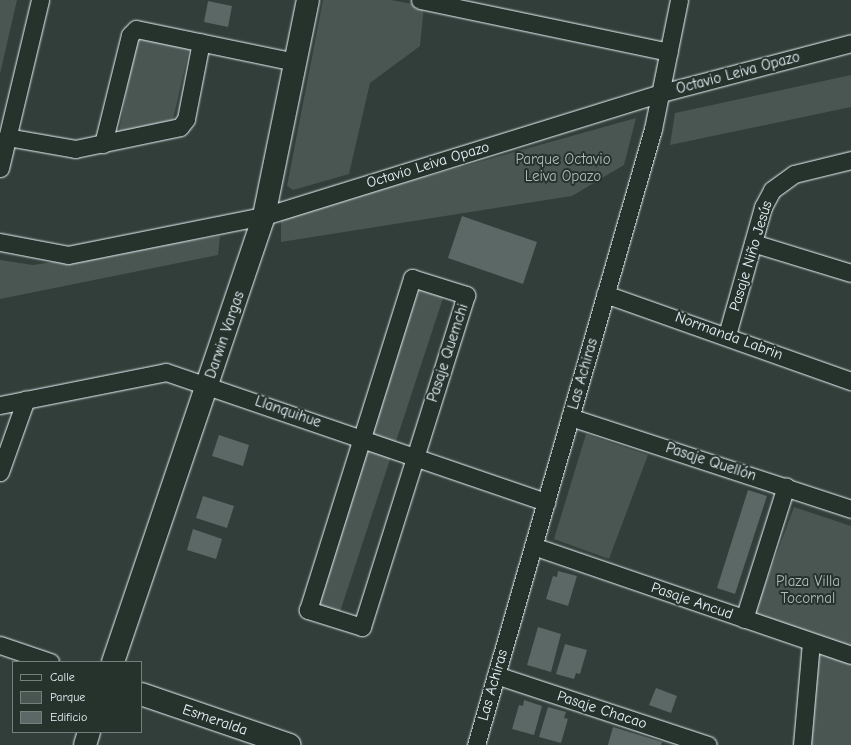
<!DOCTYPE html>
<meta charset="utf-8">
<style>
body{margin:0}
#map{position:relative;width:851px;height:745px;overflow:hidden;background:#323e39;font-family:"Comic Neue",sans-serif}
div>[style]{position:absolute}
.green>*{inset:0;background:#495651}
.building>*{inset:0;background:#5c6865}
.roads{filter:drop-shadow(0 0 1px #e8f1f8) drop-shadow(0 0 1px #e8f1f8)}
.street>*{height:17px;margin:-8.5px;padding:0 8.5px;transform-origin:8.5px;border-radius:8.5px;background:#26332d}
.secondary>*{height:22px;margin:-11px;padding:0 11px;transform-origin:11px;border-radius:11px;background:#26332d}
span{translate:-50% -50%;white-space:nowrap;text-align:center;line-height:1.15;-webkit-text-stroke:4px #26332d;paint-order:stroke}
.street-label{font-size:15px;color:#e8f1f8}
.park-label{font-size:15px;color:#b0bbbe}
.legend{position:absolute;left:12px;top:661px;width:130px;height:72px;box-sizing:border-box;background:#26332d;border:1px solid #747f7e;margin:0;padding:5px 7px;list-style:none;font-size:12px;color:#e8f1f8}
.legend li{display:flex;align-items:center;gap:8px;height:20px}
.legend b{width:20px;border:1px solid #747f7e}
</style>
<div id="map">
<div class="green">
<i style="clip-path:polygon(0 0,17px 0,0 74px)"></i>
<i style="clip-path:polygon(323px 0,391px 0,424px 6px,420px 46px,370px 83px,349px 174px,293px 190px,287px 186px)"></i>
<i style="clip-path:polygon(136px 39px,190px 46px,172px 124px,118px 137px)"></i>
<i style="clip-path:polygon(851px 75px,851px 107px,670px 145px,675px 113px)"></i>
<i style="clip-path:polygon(636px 118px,624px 165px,572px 196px,281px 242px,281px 217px)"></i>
<i style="clip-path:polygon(220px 236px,218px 255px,0 299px,0 260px,33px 265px)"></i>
<i style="clip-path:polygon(420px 286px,445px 292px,339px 615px,311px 605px)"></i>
<i style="clip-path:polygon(586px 434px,648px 455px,609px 559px,554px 539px)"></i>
<i style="clip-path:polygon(794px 507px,851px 526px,851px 745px,808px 745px,814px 636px,754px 615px)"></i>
</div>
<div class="building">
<i style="clip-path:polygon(208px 1px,232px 6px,228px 27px,204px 22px)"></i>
<i style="clip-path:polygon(462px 216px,537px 242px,523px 284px,448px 258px)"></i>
<i style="clip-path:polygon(219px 435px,249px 445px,243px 466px,212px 456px)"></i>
<i style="clip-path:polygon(748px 490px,767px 496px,735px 594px,717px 588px)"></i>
<i style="clip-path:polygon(203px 496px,234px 506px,227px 528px,196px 518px)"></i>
<i style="clip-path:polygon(193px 529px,222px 539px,216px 559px,187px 550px)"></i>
<i style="clip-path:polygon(558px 571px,577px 576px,568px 606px,546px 599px,553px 576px,557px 577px)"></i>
<i style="clip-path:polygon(538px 627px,561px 634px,551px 672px,527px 665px)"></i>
<i style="clip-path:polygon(565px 644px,587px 650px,580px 674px,576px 673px,574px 679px,556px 674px)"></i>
<i style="clip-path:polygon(656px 688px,677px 696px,671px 713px,649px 705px)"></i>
<i style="clip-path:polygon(524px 700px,542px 706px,534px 735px,512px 729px,519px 705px,523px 706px)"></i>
<i style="clip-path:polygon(548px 707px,566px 712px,564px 718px,568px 719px,561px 743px,539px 737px)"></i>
<i style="clip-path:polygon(613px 727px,662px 742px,661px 745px,608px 745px)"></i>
</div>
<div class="roads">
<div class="street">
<i style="left:420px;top:0;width:254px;rotate:11.8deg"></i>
<i style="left:7px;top:137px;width:69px;rotate:10deg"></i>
<i style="left:75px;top:149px;width:107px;rotate:-11.8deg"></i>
<i style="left:180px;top:127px;width:10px;rotate:-53deg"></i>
<i style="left:186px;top:119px;width:78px;rotate:-79deg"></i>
<i style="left:103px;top:144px;width:112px;rotate:-76.1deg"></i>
<i style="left:130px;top:35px;width:8px;rotate:-45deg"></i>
<i style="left:136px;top:29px;width:162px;rotate:11.7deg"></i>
<i style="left:0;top:168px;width:173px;rotate:-76.6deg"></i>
<i style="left:0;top:242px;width:69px;rotate:10.8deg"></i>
<i style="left:68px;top:255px;width:200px;rotate:-11.3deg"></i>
<i style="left:264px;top:216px;width:416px;rotate:-17.2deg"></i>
<i style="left:661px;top:93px;width:196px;rotate:-14.7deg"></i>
<i style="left:753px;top:243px;width:102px;rotate:17deg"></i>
<i style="left:412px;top:278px;width:57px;rotate:17.5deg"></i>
<i style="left:466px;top:295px;width:348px;rotate:107.4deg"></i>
<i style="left:362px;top:627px;width:57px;rotate:-162.5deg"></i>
<i style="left:308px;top:610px;width:348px;rotate:-72.6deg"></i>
<i style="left:605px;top:294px;width:261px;rotate:19.5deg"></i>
<i style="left:727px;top:335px;width:133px;rotate:-74.3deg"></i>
<i style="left:763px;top:207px;width:19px;rotate:-62deg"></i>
<i style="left:772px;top:190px;width:27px;rotate:-36deg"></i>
<i style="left:794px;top:174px;width:59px;rotate:-13.8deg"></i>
<i style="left:0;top:405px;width:169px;rotate:-11.2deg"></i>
<i style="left:166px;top:372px;width:402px;rotate:18.9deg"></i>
<i style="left:570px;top:417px;width:296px;rotate:18.1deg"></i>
<i style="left:0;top:472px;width:77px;rotate:-70.4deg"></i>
<i style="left:533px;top:546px;width:336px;rotate:18.9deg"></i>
<i style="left:744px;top:619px;width:139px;rotate:-72.5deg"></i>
<i style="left:0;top:645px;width:53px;rotate:18.8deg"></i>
<i style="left:496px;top:675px;width:223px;rotate:18.3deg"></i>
<i style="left:476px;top:745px;width:641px;rotate:-73.97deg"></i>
<i style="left:653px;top:129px;width:132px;rotate:-78.6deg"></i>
<i style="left:802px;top:745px;width:103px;rotate:-85deg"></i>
</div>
<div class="secondary">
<i style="left:113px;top:662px;width:471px;rotate:-71.3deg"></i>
<i style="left:264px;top:216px;width:220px;rotate:-78.5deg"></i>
<i style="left:141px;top:694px;width:157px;rotate:18.9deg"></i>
<i style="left:85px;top:745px;width:14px;rotate:-73deg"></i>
</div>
</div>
<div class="street-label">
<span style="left:738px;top:73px;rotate:-15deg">Octavio Leiva Opazo</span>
<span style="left:428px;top:165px;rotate:-17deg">Octavio Leiva Opazo</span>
<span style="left:751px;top:256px;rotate:-73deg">Pasaje Niño Jesús</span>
<span style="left:225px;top:335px;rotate:-71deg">Darwin Vargas</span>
<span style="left:729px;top:336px;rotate:20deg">Normanda Labrin</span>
<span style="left:448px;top:353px;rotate:-72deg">Pasaje Quemchi</span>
<span style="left:583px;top:374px;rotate:-74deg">Las Achiras</span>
<span style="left:288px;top:412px;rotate:19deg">Llanquihue</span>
<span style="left:711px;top:462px;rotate:18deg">Pasaje Quellón</span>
<span style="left:692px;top:601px;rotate:19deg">Pasaje Ancud</span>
<span style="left:493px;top:685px;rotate:-74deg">Las Achiras</span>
<span style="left:602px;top:710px;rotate:18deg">Pasaje Chacao</span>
<span style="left:215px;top:720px;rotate:19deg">Esmeralda</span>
</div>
<div class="park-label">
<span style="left:563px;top:168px">Parque Octavio<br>Leiva Opazo</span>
<span style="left:808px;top:590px">Plaza Villa<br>Tocornal</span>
</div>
<ul class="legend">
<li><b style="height:5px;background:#26332d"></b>Calle</li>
<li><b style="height:11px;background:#495651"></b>Parque</li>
<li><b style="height:11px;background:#5c6865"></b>Edificio</li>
</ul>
</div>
